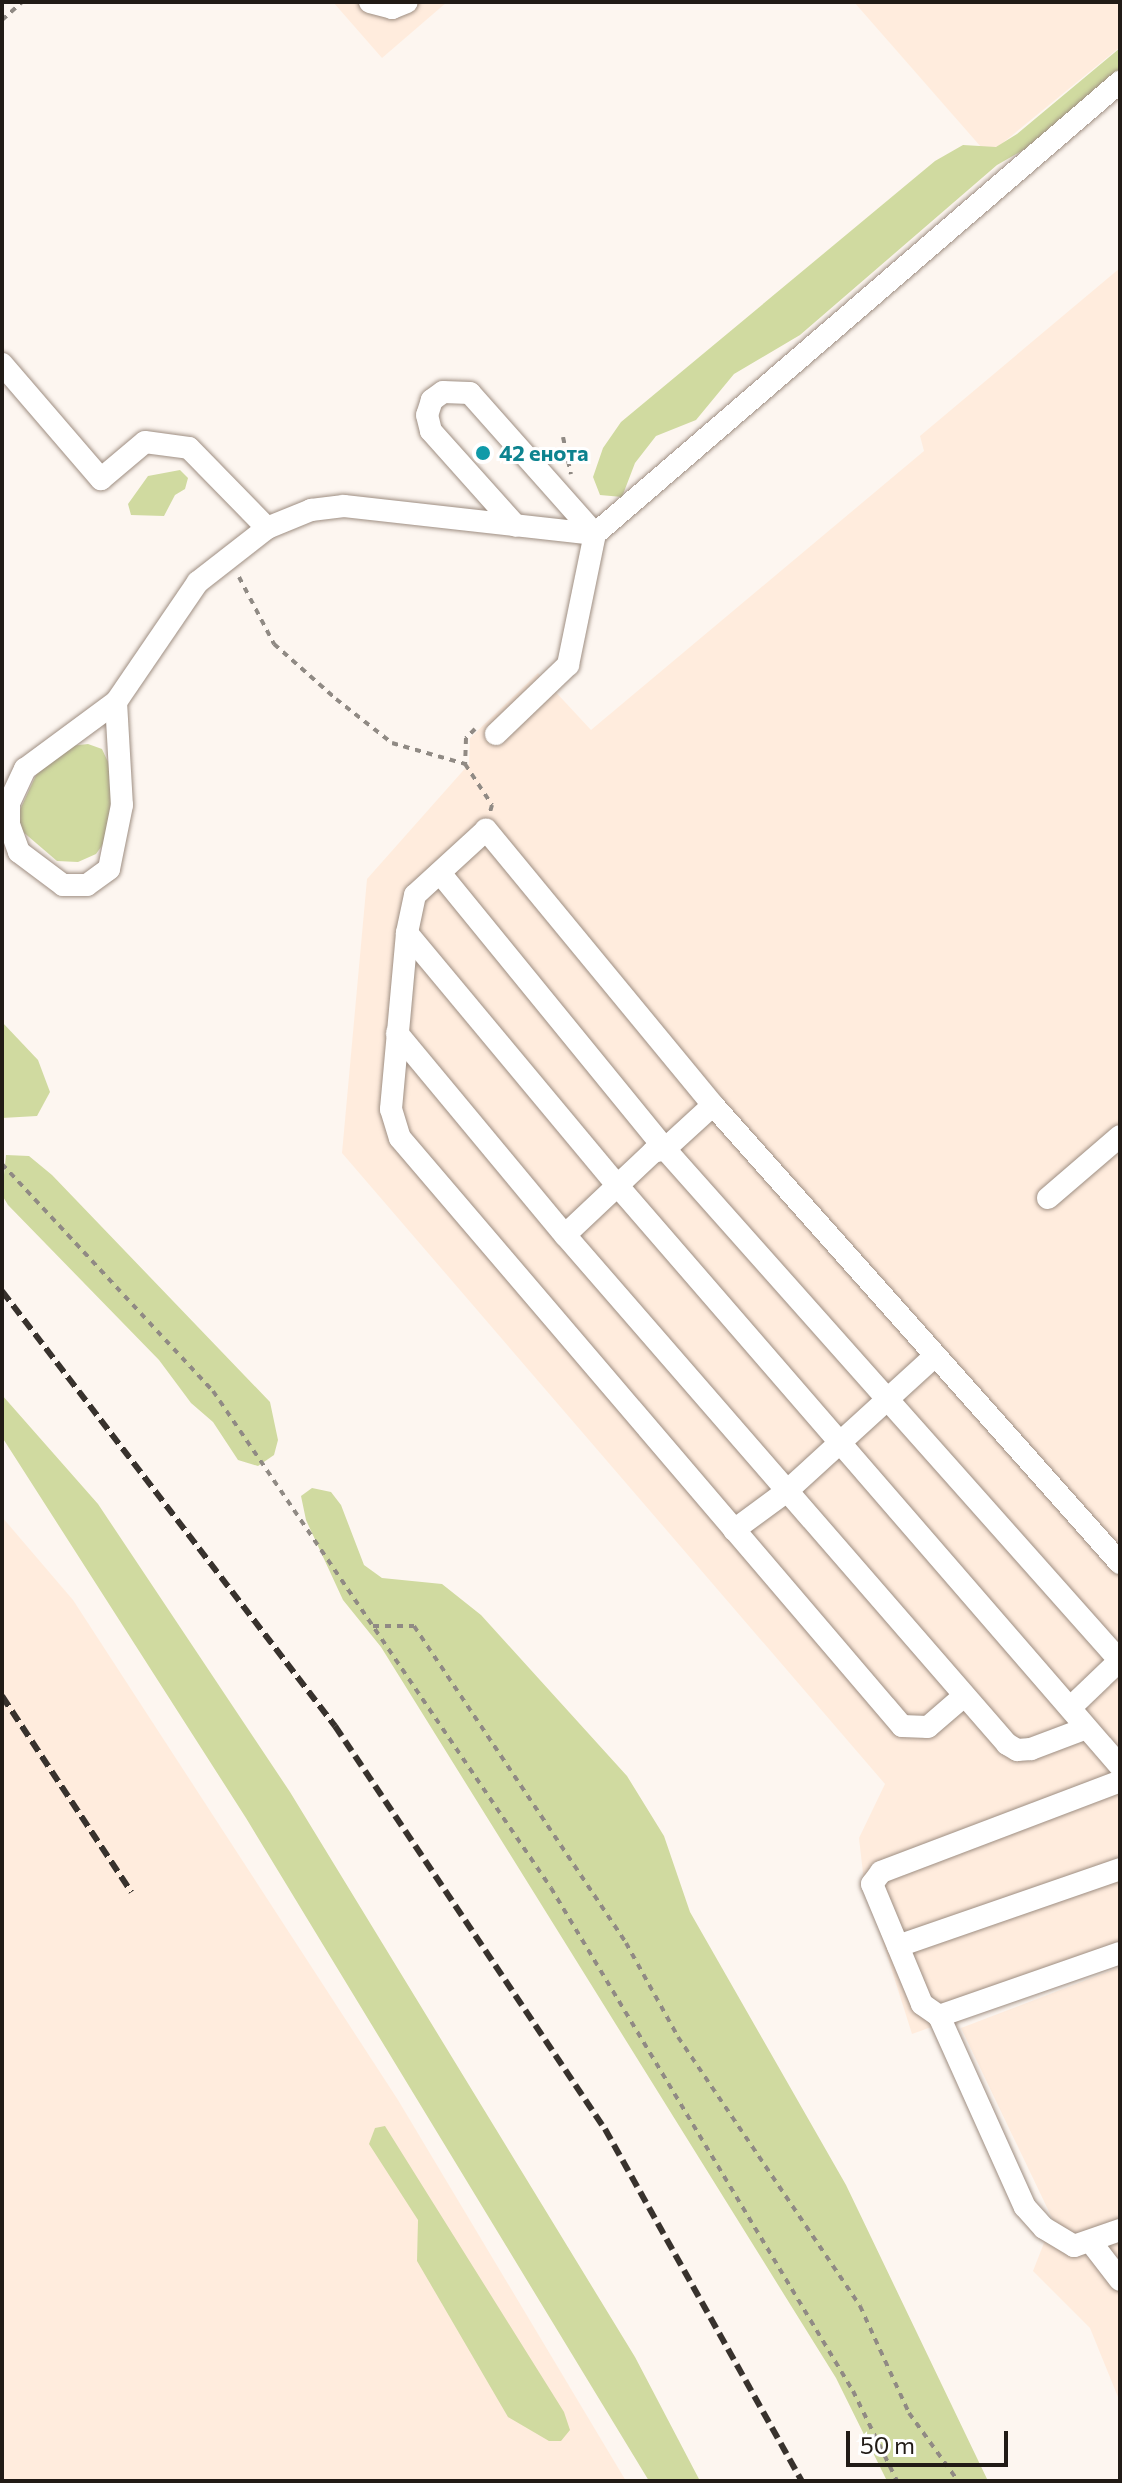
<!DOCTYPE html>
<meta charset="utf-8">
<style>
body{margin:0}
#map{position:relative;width:1122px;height:2483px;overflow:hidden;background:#fdf6f0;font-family:Commissioner,sans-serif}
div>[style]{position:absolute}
.built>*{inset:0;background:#ffecdd}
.green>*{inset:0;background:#d0daa0}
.path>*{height:4px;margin-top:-2px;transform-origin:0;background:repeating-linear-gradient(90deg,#908a84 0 6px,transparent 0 12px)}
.roads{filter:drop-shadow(0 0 2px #9e8e82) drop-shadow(0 0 2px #9e8e82)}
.minor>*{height:22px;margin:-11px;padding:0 11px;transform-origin:11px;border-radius:11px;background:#fff}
.rail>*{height:6px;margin-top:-3px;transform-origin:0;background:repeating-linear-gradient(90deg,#38322d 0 12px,transparent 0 18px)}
.dots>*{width:22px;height:22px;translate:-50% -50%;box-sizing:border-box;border:4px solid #fff;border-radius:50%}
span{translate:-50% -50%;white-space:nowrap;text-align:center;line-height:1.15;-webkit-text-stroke:6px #fff;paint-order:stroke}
.culture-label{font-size:22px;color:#0d838f;font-weight:700}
.left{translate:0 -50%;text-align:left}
.frame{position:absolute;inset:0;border:4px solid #211b16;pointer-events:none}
.scale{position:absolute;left:846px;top:2431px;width:162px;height:36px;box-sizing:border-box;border:4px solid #211b16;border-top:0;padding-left:10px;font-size:24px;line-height:28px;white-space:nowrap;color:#211b16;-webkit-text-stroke:6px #fff;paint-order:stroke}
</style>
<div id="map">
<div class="built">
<i style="clip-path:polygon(333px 2px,447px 2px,382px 58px)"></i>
<i style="clip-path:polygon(854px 2px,1120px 2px,1120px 47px,988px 155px)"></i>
<i style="clip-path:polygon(1120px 268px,1120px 1959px,912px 2034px,864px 1882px,859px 1838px,885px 1784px,342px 1153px,367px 879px,469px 764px,470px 738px,538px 673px,591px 730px,924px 451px,920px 436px)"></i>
<i style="clip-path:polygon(2px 1517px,73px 1600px,398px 2100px,626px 2481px,2px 2481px)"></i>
<i style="clip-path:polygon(1120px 1967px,1120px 2402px,1090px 2328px,1033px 2271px,1053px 2220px,961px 2028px)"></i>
</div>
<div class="green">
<i style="clip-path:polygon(1120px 48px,1120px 68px,1039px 141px,997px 165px,800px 335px,734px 374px,696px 420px,656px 436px,635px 463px,622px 497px,600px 495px,593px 477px,603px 448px,621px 422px,935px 161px,963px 145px,996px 147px,1017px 134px)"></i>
<i style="clip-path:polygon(180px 470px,188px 478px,185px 489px,175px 495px,164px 516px,131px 515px,128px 504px,148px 476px)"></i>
<i style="clip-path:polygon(88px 744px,102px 749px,114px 775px,106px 840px,96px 854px,78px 862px,57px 861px,22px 831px,18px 814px,37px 773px,70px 746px)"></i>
<i style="clip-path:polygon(2px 1022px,38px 1060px,50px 1092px,37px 1116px,2px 1118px)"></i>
<i style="clip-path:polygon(6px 1155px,29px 1156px,52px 1175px,270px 1402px,278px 1440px,274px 1455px,258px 1466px,238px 1460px,213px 1422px,191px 1403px,159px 1360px,8px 1205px,2px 1195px)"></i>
<i style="clip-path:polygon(2px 1395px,98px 1504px,290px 1792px,635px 2357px,700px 2481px,649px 2481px,246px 1818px,2px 1437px)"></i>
<i style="clip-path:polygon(312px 1488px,331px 1492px,341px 1505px,364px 1565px,382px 1578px,442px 1584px,481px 1615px,627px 1776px,664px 1836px,690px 1912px,846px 2185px,988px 2481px,887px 2481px,836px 2378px,381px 1647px,343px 1600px,306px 1520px,301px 1496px)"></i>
<i style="clip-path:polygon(385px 2126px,564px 2412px,570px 2430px,561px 2441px,549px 2441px,508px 2417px,417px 2261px,418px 2220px,369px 2144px,375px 2128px)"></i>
</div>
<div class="path">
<i style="left:2px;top:20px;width:27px;rotate:-42deg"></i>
<i style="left:563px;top:437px;width:38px;rotate:78deg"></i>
<i style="left:239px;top:577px;width:76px;rotate:62.4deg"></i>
<i style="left:274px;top:644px;width:83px;rotate:41.6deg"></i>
<i style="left:336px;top:699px;width:71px;rotate:38.2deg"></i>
<i style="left:392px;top:743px;width:76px;rotate:16deg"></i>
<i style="left:475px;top:729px;width:13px;rotate:135deg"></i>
<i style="left:466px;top:738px;width:26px;rotate:92deg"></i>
<i style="left:465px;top:764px;width:49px;rotate:56.6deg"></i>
<i style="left:492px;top:805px;width:7px;rotate:106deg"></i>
<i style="left:2px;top:1164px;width:310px;rotate:47.1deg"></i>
<i style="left:213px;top:1391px;width:601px;rotate:55.78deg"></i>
<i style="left:551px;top:1888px;width:587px;rotate:59.02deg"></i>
<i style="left:853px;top:2391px;width:100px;rotate:63.9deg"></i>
<i style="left:373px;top:1626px;width:41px"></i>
<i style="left:414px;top:1626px;width:381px;rotate:56.2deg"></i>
<i style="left:626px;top:1943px;width:107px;rotate:61deg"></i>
<i style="left:678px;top:2037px;width:325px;rotate:55.9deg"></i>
<i style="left:860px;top:2306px;width:118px;rotate:65.4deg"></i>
<i style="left:909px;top:2413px;width:84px;rotate:54.2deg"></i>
</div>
<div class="roads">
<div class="minor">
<i style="left:370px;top:2px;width:23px;rotate:15deg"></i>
<i style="left:392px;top:8px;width:16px;rotate:-22deg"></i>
<i style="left:2px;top:364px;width:152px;rotate:49.3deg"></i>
<i style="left:101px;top:479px;width:57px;rotate:-40.1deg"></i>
<i style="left:145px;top:442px;width:44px;rotate:7.8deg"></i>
<i style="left:189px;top:448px;width:112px;rotate:45.7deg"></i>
<i style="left:267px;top:528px;width:48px;rotate:-22.2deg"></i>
<i style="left:311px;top:510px;width:33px;rotate:-7deg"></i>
<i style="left:344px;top:506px;width:253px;rotate:6.4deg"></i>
<i style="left:595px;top:534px;width:693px;rotate:-40.73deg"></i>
<i style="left:116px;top:702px;width:103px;rotate:86.7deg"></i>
<i style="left:122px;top:805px;width:65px;rotate:101.5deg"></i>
<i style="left:109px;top:869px;width:27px;rotate:144deg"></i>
<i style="left:87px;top:885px;width:24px;rotate:180deg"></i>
<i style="left:63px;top:885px;width:55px;rotate:-143.1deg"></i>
<i style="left:19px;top:852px;width:29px;rotate:-110deg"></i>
<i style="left:9px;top:825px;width:22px;rotate:-90deg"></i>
<i style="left:9px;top:803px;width:38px;rotate:-65deg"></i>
<i style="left:25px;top:769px;width:113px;rotate:-36.4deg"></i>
<i style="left:116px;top:702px;width:145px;rotate:-55.7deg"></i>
<i style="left:198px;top:582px;width:88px;rotate:-38deg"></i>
<i style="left:496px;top:734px;width:100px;rotate:-43.8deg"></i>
<i style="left:568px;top:665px;width:134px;rotate:-78.4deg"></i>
<i style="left:595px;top:534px;width:188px;rotate:-131.6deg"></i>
<i style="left:470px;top:393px;width:27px;rotate:-178deg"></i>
<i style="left:443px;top:392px;width:14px;rotate:144deg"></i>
<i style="left:432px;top:400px;width:16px;rotate:108deg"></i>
<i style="left:427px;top:415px;width:16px;rotate:76deg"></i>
<i style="left:431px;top:431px;width:127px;rotate:48.2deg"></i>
<i style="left:440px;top:873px;width:356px;rotate:50.8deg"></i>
<i style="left:665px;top:1149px;width:685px;rotate:48.37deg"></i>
<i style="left:407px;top:933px;width:177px;rotate:95.2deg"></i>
<i style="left:391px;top:1109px;width:30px;rotate:73deg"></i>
<i style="left:400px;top:1138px;width:773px;rotate:49.51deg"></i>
<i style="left:902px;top:1726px;width:26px;rotate:2deg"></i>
<i style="left:928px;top:1727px;width:48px;rotate:-40.7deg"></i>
<i style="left:397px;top:1033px;width:263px;rotate:50.3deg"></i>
<i style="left:565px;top:1235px;width:674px;rotate:49.03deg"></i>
<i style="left:1007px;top:1744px;width:12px;rotate:31deg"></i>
<i style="left:1017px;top:1750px;width:14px;rotate:-4deg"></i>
<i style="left:1031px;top:1749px;width:57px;rotate:-20.7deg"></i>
<i style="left:1048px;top:1198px;width:95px;rotate:-40.7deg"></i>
<i style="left:565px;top:1235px;width:121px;rotate:-43.3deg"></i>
<i style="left:653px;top:1152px;width:12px;rotate:-14deg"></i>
<i style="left:665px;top:1149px;width:65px;rotate:-42.5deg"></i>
<i style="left:734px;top:1530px;width:66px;rotate:-36.3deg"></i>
<i style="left:787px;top:1491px;width:200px;rotate:-42.4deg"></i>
<i style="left:1120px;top:1563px;width:613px;rotate:-131.63deg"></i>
<i style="left:713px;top:1105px;width:357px;rotate:-129.5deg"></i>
<i style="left:486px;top:830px;width:96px;rotate:137.5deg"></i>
<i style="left:415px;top:895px;width:39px;rotate:102deg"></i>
<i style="left:407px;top:933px;width:328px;rotate:50.2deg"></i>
<i style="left:617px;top:1185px;width:768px;rotate:49.12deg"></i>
<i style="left:1070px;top:1708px;width:69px;rotate:-43.8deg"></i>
<i style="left:898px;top:1946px;width:235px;rotate:-19.1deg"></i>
<i style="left:1120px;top:1953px;width:192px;rotate:160.8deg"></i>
<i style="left:939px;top:2016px;width:209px;rotate:65.8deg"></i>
<i style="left:1025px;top:2207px;width:28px;rotate:48deg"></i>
<i style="left:1044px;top:2228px;width:35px;rotate:31deg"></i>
<i style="left:1074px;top:2246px;width:49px;rotate:-19.2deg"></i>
<i style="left:939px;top:2016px;width:21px;rotate:-145deg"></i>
<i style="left:922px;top:2004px;width:130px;rotate:-112.6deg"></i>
<i style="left:872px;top:1884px;width:15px;rotate:-53deg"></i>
<i style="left:881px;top:1872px;width:256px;rotate:-20.8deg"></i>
<i style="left:1090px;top:2241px;width:49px;rotate:52.4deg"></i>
</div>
</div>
<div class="rail">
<i style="left:2px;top:1291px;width:548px;rotate:52.57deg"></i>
<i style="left:335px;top:1726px;width:485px;rotate:56.2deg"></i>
<i style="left:605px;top:2129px;width:403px;rotate:60.8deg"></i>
<i style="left:2px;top:1696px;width:235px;rotate:56.6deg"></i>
</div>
<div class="dots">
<i style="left:483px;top:453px;background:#0f9aa8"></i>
</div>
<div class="culture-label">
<span class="left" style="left:499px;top:453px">42 енота</span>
</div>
<div class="frame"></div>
<div class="scale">50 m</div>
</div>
